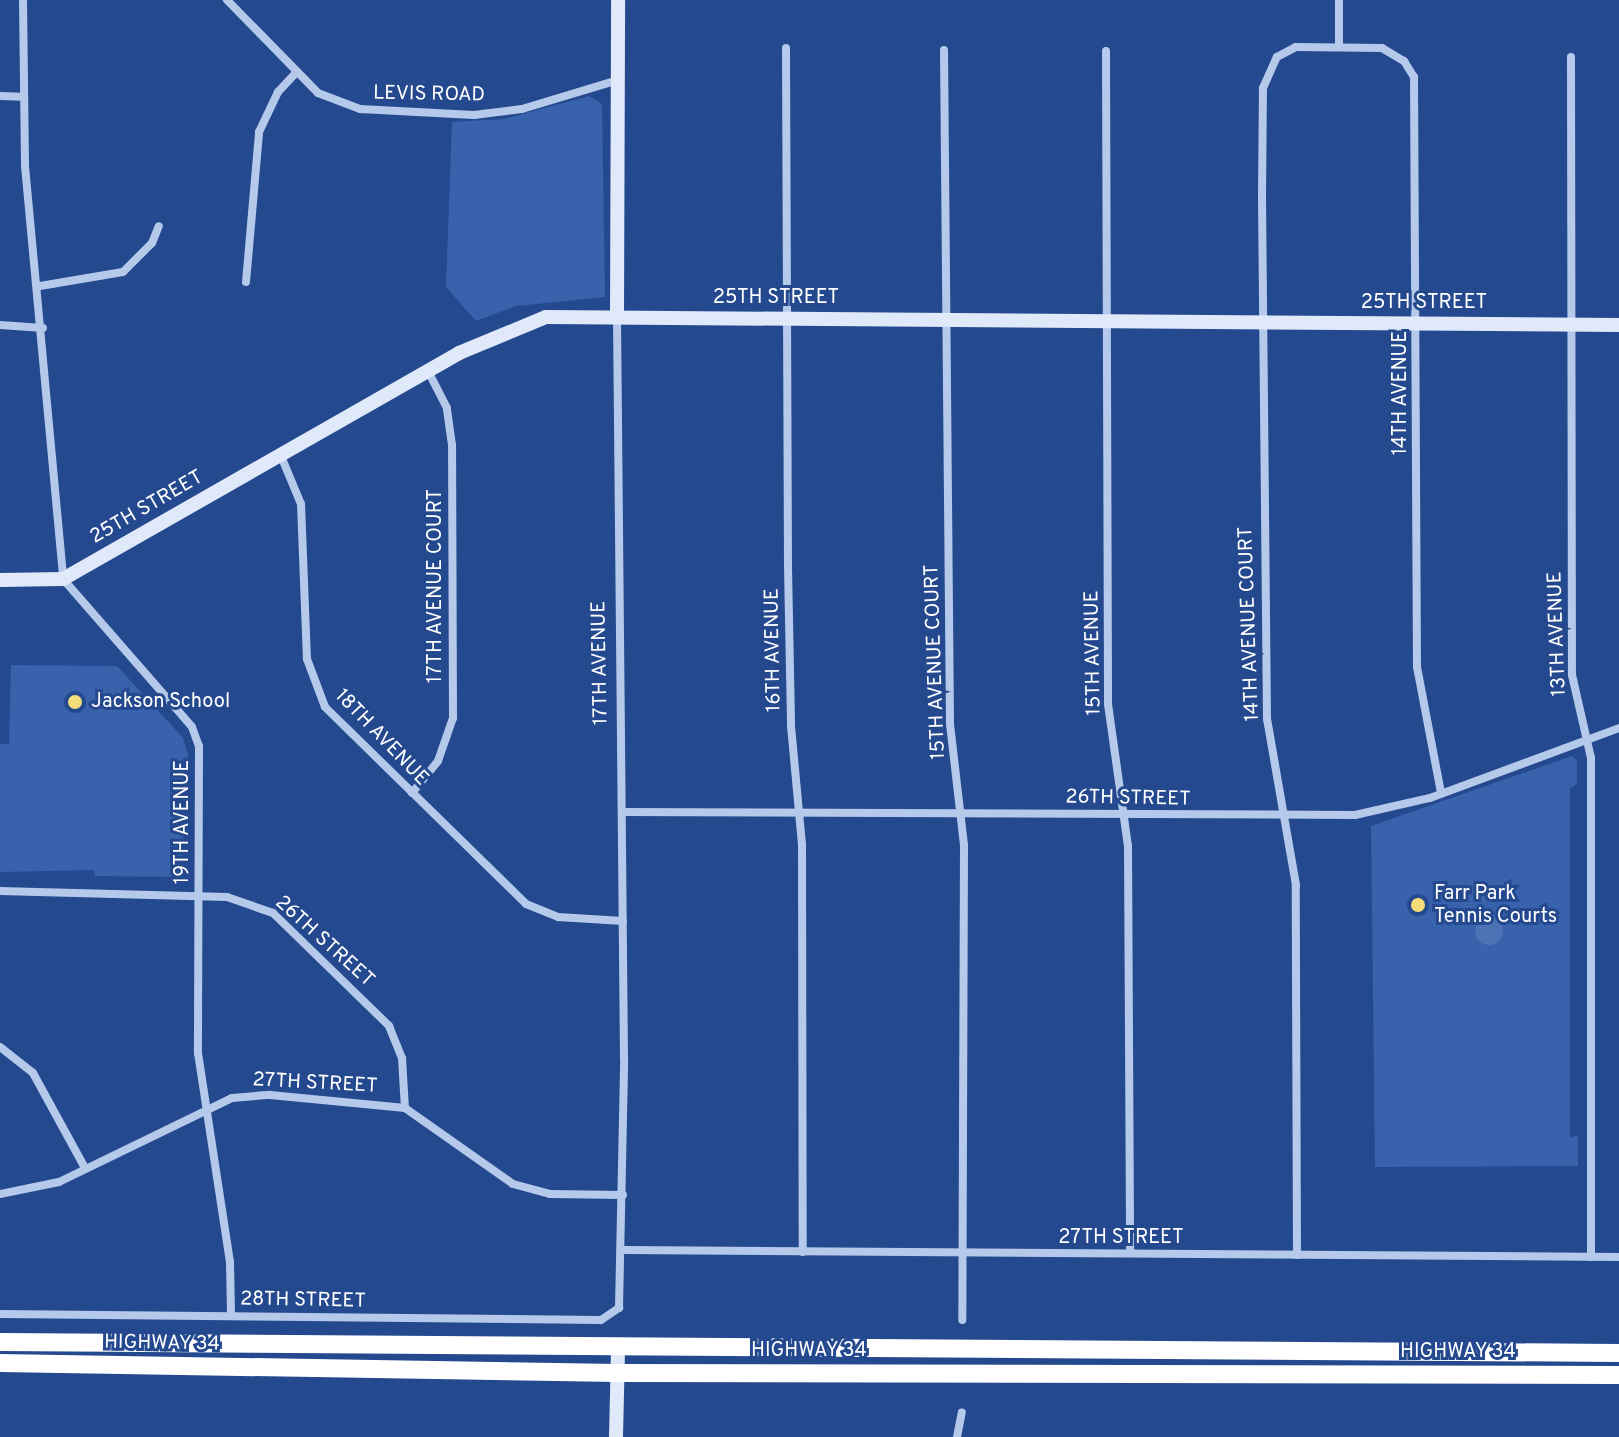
<!DOCTYPE html>
<style>
body{margin:0}
#map{position:relative;width:1619px;height:1437px;overflow:hidden;background:#25498f;font-family:Overpass,sans-serif}
div>[style]{position:absolute}
.green>*{inset:0;background:#3962ac}
.building>*{inset:0;background:#4d72b6}
.round{border-radius:50%}
.street>*{height:8px;margin:-4px;padding:0 4px;transform-origin:4px;border-radius:4px;background:#b5c9eb}
.secondary>*{height:14px;margin:-7px;padding:0 7px;transform-origin:7px;border-radius:7px;background:#e0e9f9}
.highway>*{height:18px;margin:-9px;padding:0 9px;transform-origin:9px;border-radius:9px;background:#fff}
.dots>*{width:22px;height:22px;translate:-50% -50%;box-sizing:border-box;border:4px solid #25498f;border-radius:50%}
span{translate:-50% -50%;white-space:nowrap;text-align:center;line-height:1.15;-webkit-text-stroke:6px #25498f;paint-order:stroke}
.street-label{font-size:20px;color:#fff}
.poi-label{font-size:20px;color:#fff}
.left{translate:0 -50%;text-align:left}
</style>
<div id="map">
<div class="green">
<i style="clip-path:polygon(589px 96px,602px 104px,605px 297px,516px 306px,476px 321px,446px 287px,452px 122px,504px 119px)"></i>
<i style="clip-path:polygon(11px 665px,117px 666px,183px 738px,188px 754px,181px 877px,95px 876px,94px 870px,0 872px,0 744px,9px 744px)"></i>
<i style="clip-path:polygon(1572px 756px,1577px 760px,1577px 784px,1570px 788px,1570px 1138px,1578px 1135px,1578px 1166px,1375px 1167px,1371px 826px)"></i>
</div>
<div class="building">
<i class="round" style="left:1475px;top:917px;width:28px;height:28px"></i>
</div>
<div class="street">
<i style="left:23px;top:0;width:166px;rotate:89.3deg"></i>
<i style="left:25px;top:166px;width:415px;rotate:84.7deg"></i>
<i style="left:63px;top:579px;width:196px;rotate:48.9deg"></i>
<i style="left:192px;top:727px;width:20px;rotate:70deg"></i>
<i style="left:199px;top:746px;width:307px;rotate:90.2deg"></i>
<i style="left:198px;top:1053px;width:211px;rotate:81.3deg"></i>
<i style="left:230px;top:1262px;width:54px;rotate:88.9deg"></i>
<i style="left:227px;top:0;width:130px;rotate:45.6deg"></i>
<i style="left:318px;top:93px;width:45px;rotate:20.9deg"></i>
<i style="left:360px;top:109px;width:114px;rotate:3deg"></i>
<i style="left:474px;top:115px;width:48px;rotate:-7.1deg"></i>
<i style="left:522px;top:109px;width:100px;rotate:-16.8deg"></i>
<i style="left:1339px;top:0;width:47px;rotate:90deg"></i>
<i style="left:786px;top:48px;width:518px;rotate:89.78deg"></i>
<i style="left:788px;top:566px;width:160px;rotate:88.9deg"></i>
<i style="left:791px;top:726px;width:120px;rotate:84.7deg"></i>
<i style="left:802px;top:845px;width:407px;rotate:89.9deg"></i>
<i style="left:944px;top:50px;width:674px;rotate:89.49deg"></i>
<i style="left:950px;top:724px;width:122px;rotate:83.4deg"></i>
<i style="left:964px;top:845px;width:475px;rotate:90.2deg"></i>
<i style="left:1106px;top:51px;width:653px;rotate:89.82deg"></i>
<i style="left:1108px;top:704px;width:143px;rotate:82deg"></i>
<i style="left:1128px;top:846px;width:407px;rotate:89.7deg"></i>
<i style="left:1571px;top:57px;width:618px;rotate:89.91deg"></i>
<i style="left:1572px;top:675px;width:85px;rotate:77.1deg"></i>
<i style="left:1591px;top:758px;width:499px;rotate:90deg"></i>
<i style="left:0;top:96px;width:23px;rotate:2deg"></i>
<i style="left:246px;top:282px;width:151px;rotate:-85deg"></i>
<i style="left:259px;top:132px;width:44px;rotate:-64.6deg"></i>
<i style="left:278px;top:92px;width:25px;rotate:-47deg"></i>
<i style="left:40px;top:286px;width:84px;rotate:-9.6deg"></i>
<i style="left:123px;top:272px;width:41px;rotate:-45deg"></i>
<i style="left:152px;top:243px;width:18px;rotate:-68deg"></i>
<i style="left:0;top:325px;width:43px;rotate:4deg"></i>
<i style="left:281px;top:456px;width:52px;rotate:67.4deg"></i>
<i style="left:301px;top:504px;width:155px;rotate:87.8deg"></i>
<i style="left:307px;top:659px;width:51px;rotate:69.4deg"></i>
<i style="left:325px;top:707px;width:281px;rotate:44.4deg"></i>
<i style="left:526px;top:904px;width:35px;rotate:22deg"></i>
<i style="left:558px;top:917px;width:65px;rotate:3.5deg"></i>
<i style="left:412px;top:793px;width:41px;rotate:-50.9deg"></i>
<i style="left:438px;top:761px;width:46px;rotate:-70.8deg"></i>
<i style="left:453px;top:718px;width:273px;rotate:-90.2deg"></i>
<i style="left:452px;top:445px;width:37px;rotate:-98deg"></i>
<i style="left:447px;top:408px;width:42px;rotate:-117.2deg"></i>
<i style="left:622px;top:812px;width:733px;rotate:0.23deg"></i>
<i style="left:1355px;top:815px;width:77px;rotate:-12.8deg"></i>
<i style="left:1430px;top:798px;width:202px;rotate:-20.3deg"></i>
<i style="left:0;top:891px;width:227px;rotate:1.5deg"></i>
<i style="left:227px;top:897px;width:49px;rotate:19.2deg"></i>
<i style="left:273px;top:913px;width:162px;rotate:44.2deg"></i>
<i style="left:389px;top:1026px;width:35px;rotate:68deg"></i>
<i style="left:402px;top:1058px;width:50px;rotate:86.6deg"></i>
<i style="left:0;top:1047px;width:42px;rotate:38.2deg"></i>
<i style="left:33px;top:1073px;width:108px;rotate:61.3deg"></i>
<i style="left:0;top:1194px;width:60px;rotate:-11.5deg"></i>
<i style="left:59px;top:1182px;width:192px;rotate:-25.9deg"></i>
<i style="left:232px;top:1098px;width:38px;rotate:-5deg"></i>
<i style="left:270px;top:1095px;width:136px;rotate:5.5deg"></i>
<i style="left:405px;top:1108px;width:132px;rotate:35.1deg"></i>
<i style="left:513px;top:1184px;width:38px;rotate:15deg"></i>
<i style="left:550px;top:1194px;width:73px;rotate:0.8deg"></i>
<i style="left:624px;top:1250px;width:995px;rotate:0.4deg"></i>
<i style="left:1297px;top:1255px;width:370px;rotate:-90.2deg"></i>
<i style="left:1296px;top:885px;width:169px;rotate:-99.9deg"></i>
<i style="left:1267px;top:719px;width:522px;rotate:-90.55deg"></i>
<i style="left:1262px;top:197px;width:109px;rotate:-89.5deg"></i>
<i style="left:1263px;top:88px;width:34px;rotate:-66deg"></i>
<i style="left:1277px;top:57px;width:21px;rotate:-28deg"></i>
<i style="left:1296px;top:47px;width:86px;rotate:0.7deg"></i>
<i style="left:1382px;top:48px;width:26px;rotate:31deg"></i>
<i style="left:1404px;top:61px;width:19px;rotate:58deg"></i>
<i style="left:1414px;top:77px;width:590px;rotate:89.71deg"></i>
<i style="left:1417px;top:667px;width:128px;rotate:79.2deg"></i>
<i style="left:0;top:1314px;width:601px;rotate:0.57deg"></i>
<i style="left:601px;top:1320px;width:22px;rotate:-34deg"></i>
<i style="left:619px;top:1308px;width:249px;rotate:-88.8deg"></i>
<i style="left:624px;top:1059px;width:742px;rotate:-90.54deg"></i>
<i style="left:957px;top:1437px;width:25px;rotate:-79deg"></i>
</div>
<div class="secondary">
<i style="left:617px;top:317px;width:317px;rotate:-89.8deg"></i>
<i style="left:0;top:580px;width:63px;rotate:-0.9deg"></i>
<i style="left:63px;top:579px;width:456px;rotate:-29.7deg"></i>
<i style="left:459px;top:353px;width:94px;rotate:-22.5deg"></i>
<i style="left:546px;top:317px;width:1073px;rotate:0.43deg"></i>
<i style="left:616px;top:1437px;width:88px;rotate:-88.7deg"></i>
</div>
<div class="highway">
<i style="left:0;top:1342px;width:1619px;rotate:0.39deg"></i>
<i style="left:0;top:1363px;width:617px;rotate:0.93deg"></i>
<i style="left:617px;top:1373px;width:1002px;rotate:0.11deg"></i>
</div>
<div class="dots">
<i style="left:75px;top:702px;background:#f5dd79"></i>
<i style="left:1418px;top:905px;background:#f5dd79"></i>
</div>
<div class="street-label">
<span style="left:429px;top:95px;rotate:1deg">LEVIS ROAD</span>
<span style="left:776px;top:298px">25TH STREET</span>
<span style="left:1424px;top:303px">25TH STREET</span>
<span style="left:1401px;top:393px;rotate:-90deg">14TH AVENUE</span>
<span style="left:147px;top:508px;rotate:-30deg">25TH STREET</span>
<span style="left:436px;top:586px;rotate:-90deg">17TH AVENUE COURT</span>
<span style="left:1250px;top:624px;rotate:-92deg">14TH AVENUE COURT</span>
<span style="left:1558px;top:634px;rotate:-92deg">13TH AVENUE</span>
<span style="left:774px;top:650px;rotate:-91deg">16TH AVENUE</span>
<span style="left:1094px;top:653px;rotate:-91deg">15TH AVENUE</span>
<span style="left:936px;top:662px;rotate:-92deg">15TH AVENUE COURT</span>
<span style="left:601px;top:663px;rotate:-91deg">17TH AVENUE</span>
<span style="left:381px;top:738px;rotate:46deg">18TH AVENUE</span>
<span style="left:1128px;top:799px;rotate:1deg">26TH STREET</span>
<span style="left:183px;top:822px;rotate:-90deg">19TH AVENUE</span>
<span style="left:324px;top:942px;rotate:42deg">26TH STREET</span>
<span style="left:315px;top:1084px;rotate:3deg">27TH STREET</span>
<span style="left:1121px;top:1238px">27TH STREET</span>
<span style="left:303px;top:1301px;rotate:1deg">28TH STREET</span>
<span style="left:162px;top:1344px;rotate:1deg">HIGHWAY 34</span>
<span style="left:809px;top:1351px">HIGHWAY 34</span>
<span style="left:1458px;top:1352px">HIGHWAY 34</span>
</div>
<div class="poi-label">
<span class="left" style="left:91px;top:702px">Jackson School</span>
<span class="left" style="left:1434px;top:906px">Farr Park<br>Tennis Courts</span>
</div>
</div>
